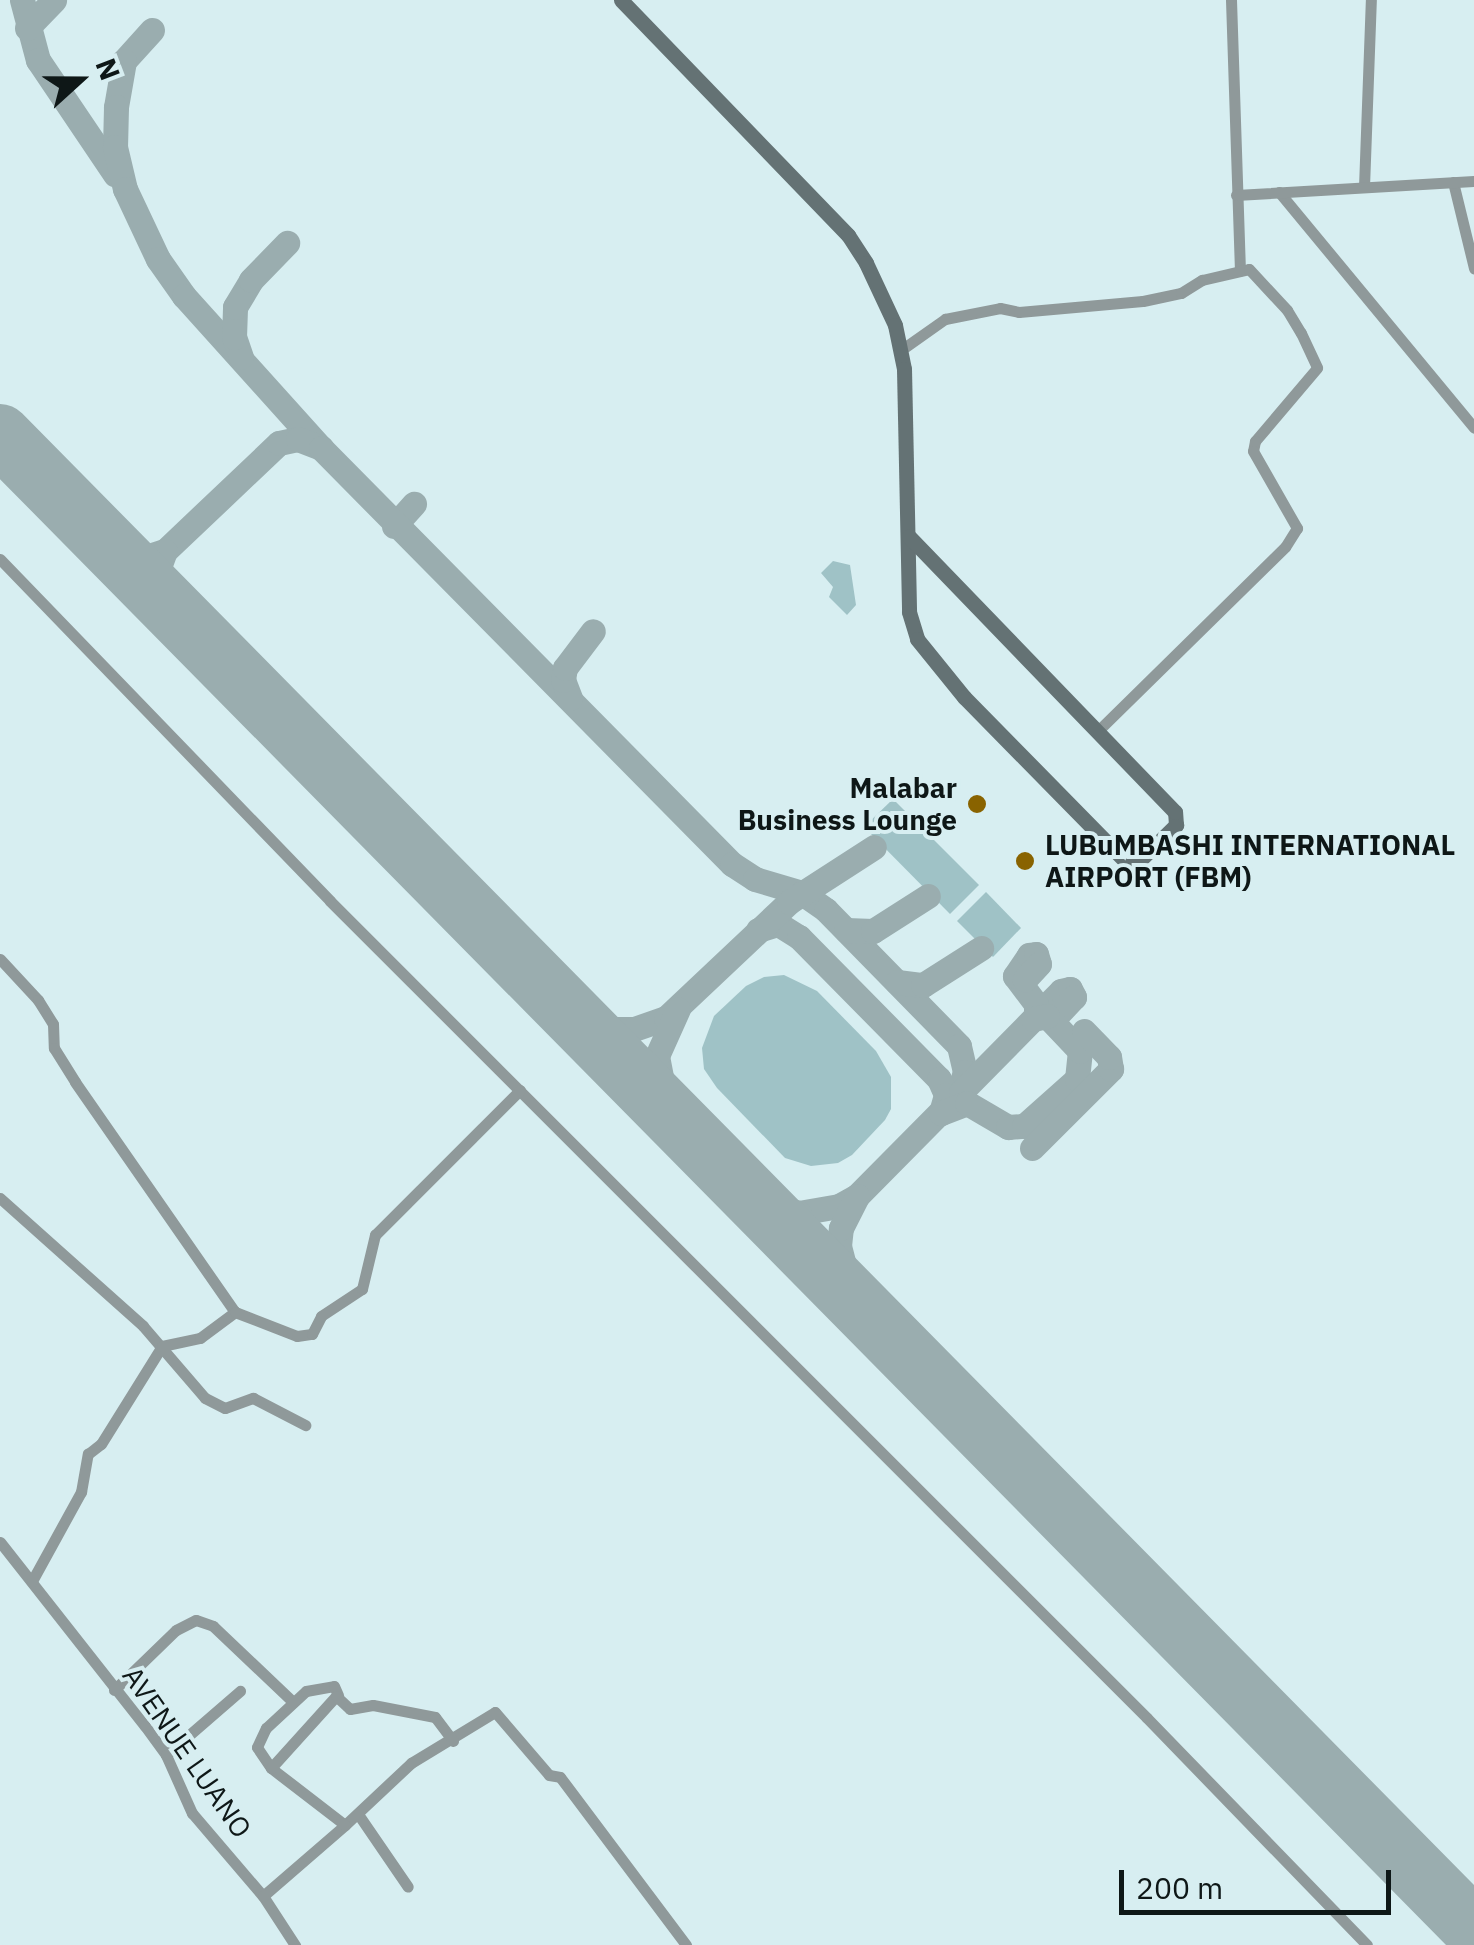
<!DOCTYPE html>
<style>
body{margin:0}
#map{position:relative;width:1474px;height:1945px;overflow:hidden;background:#d7eef1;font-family:"IBM Plex Sans",sans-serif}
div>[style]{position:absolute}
.green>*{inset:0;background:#9fc2c6}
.taxiway>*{height:25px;margin:-12.5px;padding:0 12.5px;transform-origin:12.5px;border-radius:12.5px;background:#9aadaf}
.runway>*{height:62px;margin:-31px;padding:0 31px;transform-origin:31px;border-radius:31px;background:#9aadaf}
.minor>*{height:11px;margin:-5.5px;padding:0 5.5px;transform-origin:5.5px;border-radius:5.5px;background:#8f999a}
.secondary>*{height:15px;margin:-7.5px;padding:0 7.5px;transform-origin:7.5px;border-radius:7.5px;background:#647274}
.dots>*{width:28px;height:28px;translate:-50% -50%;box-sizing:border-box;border:5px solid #d7eef1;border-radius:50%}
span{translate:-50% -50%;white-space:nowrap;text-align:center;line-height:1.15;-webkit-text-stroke:8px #d7eef1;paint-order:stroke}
.poi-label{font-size:28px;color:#0e1717;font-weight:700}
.right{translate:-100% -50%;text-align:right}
.left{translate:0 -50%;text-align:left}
.street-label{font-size:28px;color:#0e1717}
.north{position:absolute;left:30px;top:30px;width:100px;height:100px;-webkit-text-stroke:8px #d7eef1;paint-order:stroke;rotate:69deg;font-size:28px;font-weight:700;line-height:40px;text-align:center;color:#0e1717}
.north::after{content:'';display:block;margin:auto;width:35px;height:45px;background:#0e1717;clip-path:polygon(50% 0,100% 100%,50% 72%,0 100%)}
.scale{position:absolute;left:1119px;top:1870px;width:272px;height:45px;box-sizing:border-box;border:5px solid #0e1717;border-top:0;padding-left:12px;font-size:30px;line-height:35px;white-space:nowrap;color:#0e1717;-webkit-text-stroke:8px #d7eef1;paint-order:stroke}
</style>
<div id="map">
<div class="green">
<i style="clip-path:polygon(833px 561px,850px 565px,856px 605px,847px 615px,829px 597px,833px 587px,821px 573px)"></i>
<i style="clip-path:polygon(893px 799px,979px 885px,950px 914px,864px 827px)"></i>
<i style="clip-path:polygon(986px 892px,1021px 928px,993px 957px,957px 921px)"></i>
<i style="clip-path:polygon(784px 975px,817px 991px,876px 1051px,891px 1077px,891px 1109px,885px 1120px,852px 1155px,838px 1163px,811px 1166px,785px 1158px,717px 1088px,704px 1069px,702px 1048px,714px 1016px,746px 986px,764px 977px)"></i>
</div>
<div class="taxiway">
<i style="left:22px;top:0;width:62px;rotate:75.1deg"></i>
<i style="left:38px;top:60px;width:138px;rotate:56deg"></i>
<i style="left:27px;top:28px;width:39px;rotate:-46deg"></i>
<i style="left:152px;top:30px;width:42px;rotate:132.1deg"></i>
<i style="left:124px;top:61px;width:47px;rotate:99.9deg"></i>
<i style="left:116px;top:107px;width:40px;rotate:91.4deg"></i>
<i style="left:115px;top:147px;width:43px;rotate:76.6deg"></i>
<i style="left:125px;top:189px;width:77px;rotate:64.8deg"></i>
<i style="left:158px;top:259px;width:45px;rotate:54.9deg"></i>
<i style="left:184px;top:296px;width:200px;rotate:48deg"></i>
<i style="left:241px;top:357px;width:21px;rotate:-109deg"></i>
<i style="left:234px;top:337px;width:30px;rotate:-88deg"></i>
<i style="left:235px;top:307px;width:31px;rotate:-59deg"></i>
<i style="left:251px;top:280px;width:52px;rotate:-45.8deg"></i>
<i style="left:394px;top:526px;width:30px;rotate:-48deg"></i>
<i style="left:115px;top:552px;width:26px;rotate:16deg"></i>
<i style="left:140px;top:559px;width:26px;rotate:-18deg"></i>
<i style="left:165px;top:551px;width:157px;rotate:-43.5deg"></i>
<i style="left:279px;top:443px;width:19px;rotate:-12deg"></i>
<i style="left:298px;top:439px;width:25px;rotate:21deg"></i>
<i style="left:321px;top:448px;width:585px;rotate:45.35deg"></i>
<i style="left:732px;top:864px;width:27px;rotate:33deg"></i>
<i style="left:755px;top:879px;width:49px;rotate:16.6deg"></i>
<i style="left:802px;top:893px;width:29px;rotate:35deg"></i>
<i style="left:826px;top:910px;width:190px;rotate:45.6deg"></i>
<i style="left:959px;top:1046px;width:27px;rotate:77deg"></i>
<i style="left:965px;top:1072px;width:23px;rotate:108deg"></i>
<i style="left:958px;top:1094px;width:144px;rotate:134.7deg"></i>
<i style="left:857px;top:1196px;width:21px;rotate:151deg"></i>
<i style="left:839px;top:1206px;width:41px;rotate:170.1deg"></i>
<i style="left:799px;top:1213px;width:37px;rotate:-164deg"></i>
<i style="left:763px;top:1203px;width:27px;rotate:-144deg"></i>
<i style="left:164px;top:601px;width:32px;rotate:-101deg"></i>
<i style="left:158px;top:570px;width:20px;rotate:-70deg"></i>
<i style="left:570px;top:698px;width:19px;rotate:-111deg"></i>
<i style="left:563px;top:680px;width:12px;rotate:-81deg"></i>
<i style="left:565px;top:668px;width:46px;rotate:-52.9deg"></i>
<i style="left:758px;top:930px;width:21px;rotate:-17deg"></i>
<i style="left:778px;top:924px;width:25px;rotate:32deg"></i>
<i style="left:799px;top:937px;width:199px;rotate:45.4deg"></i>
<i style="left:939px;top:1079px;width:17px;rotate:66deg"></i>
<i style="left:946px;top:1095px;width:19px;rotate:106deg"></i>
<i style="left:846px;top:930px;width:27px;rotate:2deg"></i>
<i style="left:873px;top:931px;width:65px;rotate:-32.5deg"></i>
<i style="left:897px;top:982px;width:26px;rotate:7deg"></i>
<i style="left:923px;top:985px;width:69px;rotate:-32.5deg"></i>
<i style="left:565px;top:1008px;width:51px;rotate:24.1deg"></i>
<i style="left:612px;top:1029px;width:22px"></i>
<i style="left:634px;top:1029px;width:34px;rotate:-19deg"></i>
<i style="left:666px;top:1018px;width:169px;rotate:-43.3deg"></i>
<i style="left:789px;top:902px;width:101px;rotate:-32.9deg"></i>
<i style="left:1036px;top:1016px;width:35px;rotate:-45deg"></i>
<i style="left:1061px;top:991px;width:9px;rotate:-13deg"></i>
<i style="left:1070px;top:989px;width:9px;rotate:63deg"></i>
<i style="left:1074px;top:997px;width:23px;rotate:133deg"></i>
<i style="left:961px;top:1092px;width:107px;rotate:-45.4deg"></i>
<i style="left:1036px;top:1016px;width:12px;rotate:-90deg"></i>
<i style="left:1036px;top:1004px;width:35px;rotate:-127deg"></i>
<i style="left:1015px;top:976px;width:25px;rotate:-56deg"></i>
<i style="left:1029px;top:955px;width:7px;rotate:-8deg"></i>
<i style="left:1036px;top:954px;width:10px;rotate:73deg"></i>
<i style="left:1039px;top:964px;width:21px;rotate:133deg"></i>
<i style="left:668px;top:1113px;width:58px;rotate:-100.9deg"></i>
<i style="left:657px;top:1056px;width:51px;rotate:-65.9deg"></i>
<i style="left:941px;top:1113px;width:28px;rotate:-21deg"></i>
<i style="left:967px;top:1103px;width:48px;rotate:30.3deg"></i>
<i style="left:1008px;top:1127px;width:16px;rotate:-4deg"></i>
<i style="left:1024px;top:1126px;width:71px;rotate:-41.6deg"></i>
<i style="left:1077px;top:1079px;width:28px;rotate:-84deg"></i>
<i style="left:1080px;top:1051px;width:48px;rotate:-133.3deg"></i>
<i style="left:1047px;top:1016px;width:14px;rotate:168deg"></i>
<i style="left:1032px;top:1148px;width:112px;rotate:-45deg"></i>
<i style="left:1111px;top:1069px;width:12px;rotate:-99deg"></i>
<i style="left:1109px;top:1057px;width:36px;rotate:-134deg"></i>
<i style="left:853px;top:1300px;width:56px;rotate:-104.5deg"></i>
<i style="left:839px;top:1246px;width:18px;rotate:-84deg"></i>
<i style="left:841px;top:1228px;width:36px;rotate:-63deg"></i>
</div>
<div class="runway">
<i style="left:0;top:435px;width:2099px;rotate:45.39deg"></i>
</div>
<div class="minor">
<i style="left:1231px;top:0;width:271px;rotate:88.1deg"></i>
<i style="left:1453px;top:182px;width:89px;rotate:76.3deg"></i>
<i style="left:1364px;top:187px;width:187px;rotate:-87.9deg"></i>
<i style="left:1279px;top:192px;width:306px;rotate:50.4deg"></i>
<i style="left:1236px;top:195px;width:238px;rotate:-3.4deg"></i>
<i style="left:901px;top:350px;width:54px;rotate:-35.2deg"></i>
<i style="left:945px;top:319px;width:56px;rotate:-11.3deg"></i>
<i style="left:1000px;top:308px;width:19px;rotate:12deg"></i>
<i style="left:1019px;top:312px;width:124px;rotate:-5.1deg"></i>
<i style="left:1143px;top:301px;width:39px;rotate:-12deg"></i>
<i style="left:1181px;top:293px;width:25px;rotate:-32deg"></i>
<i style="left:1202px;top:280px;width:48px;rotate:-13.2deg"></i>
<i style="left:1249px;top:269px;width:56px;rotate:47.2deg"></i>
<i style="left:1287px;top:310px;width:27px;rotate:59deg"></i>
<i style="left:1301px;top:333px;width:38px;rotate:65deg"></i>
<i style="left:1317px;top:368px;width:96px;rotate:130.3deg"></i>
<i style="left:1255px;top:441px;width:10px;rotate:101deg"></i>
<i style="left:1253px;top:451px;width:89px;rotate:60.3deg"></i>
<i style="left:1297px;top:528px;width:22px;rotate:122deg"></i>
<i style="left:1285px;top:547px;width:262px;rotate:135.5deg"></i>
<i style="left:0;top:559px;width:475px;rotate:46deg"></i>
<i style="left:330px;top:901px;width:1155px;rotate:45deg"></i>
<i style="left:1147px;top:1718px;width:316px;rotate:45.9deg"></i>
<i style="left:0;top:959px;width:56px;rotate:47.2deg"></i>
<i style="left:38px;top:1000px;width:28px;rotate:58deg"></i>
<i style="left:53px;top:1024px;width:24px;rotate:88deg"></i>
<i style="left:54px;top:1048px;width:40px;rotate:58deg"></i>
<i style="left:75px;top:1082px;width:280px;rotate:55.2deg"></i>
<i style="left:0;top:1198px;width:192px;rotate:41.8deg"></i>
<i style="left:143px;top:1326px;width:95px;rotate:49.3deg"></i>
<i style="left:205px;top:1398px;width:22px;rotate:27deg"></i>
<i style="left:225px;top:1408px;width:30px;rotate:-20deg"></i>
<i style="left:253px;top:1398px;width:59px;rotate:27.4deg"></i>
<i style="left:0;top:1542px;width:234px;rotate:51.8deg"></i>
<i style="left:145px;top:1726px;width:36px;rotate:54deg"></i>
<i style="left:166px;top:1755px;width:64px;rotate:65.9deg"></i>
<i style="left:192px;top:1813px;width:109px;rotate:49.5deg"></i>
<i style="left:263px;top:1896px;width:59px;rotate:56.9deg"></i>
<i style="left:32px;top:1581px;width:102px;rotate:-61.2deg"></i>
<i style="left:81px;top:1492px;width:39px;rotate:-80deg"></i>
<i style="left:88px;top:1454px;width:16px;rotate:-38deg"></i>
<i style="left:101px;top:1444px;width:115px;rotate:-58.1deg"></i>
<i style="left:162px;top:1346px;width:39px;rotate:-12deg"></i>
<i style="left:200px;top:1338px;width:44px;rotate:-36.6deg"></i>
<i style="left:235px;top:1312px;width:66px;rotate:21.2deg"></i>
<i style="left:297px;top:1336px;width:15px;rotate:-8deg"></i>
<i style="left:312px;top:1334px;width:20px;rotate:-63deg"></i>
<i style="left:321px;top:1316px;width:49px;rotate:-33.4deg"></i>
<i style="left:362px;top:1289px;width:56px;rotate:-76.5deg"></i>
<i style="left:375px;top:1235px;width:205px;rotate:-45deg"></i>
<i style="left:114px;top:1690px;width:86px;rotate:-44.1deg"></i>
<i style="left:176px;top:1630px;width:22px;rotate:-27deg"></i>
<i style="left:196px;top:1620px;width:18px;rotate:19deg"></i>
<i style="left:213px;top:1626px;width:110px;rotate:43.5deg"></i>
<i style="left:166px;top:1755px;width:98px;rotate:-40.9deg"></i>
<i style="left:271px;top:1768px;width:25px;rotate:-124deg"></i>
<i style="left:257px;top:1747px;width:21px;rotate:-65deg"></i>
<i style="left:266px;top:1728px;width:54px;rotate:-42.8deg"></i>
<i style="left:306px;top:1691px;width:28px;rotate:-10deg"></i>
<i style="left:334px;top:1686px;width:10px;rotate:66deg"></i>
<i style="left:358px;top:1814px;width:88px;rotate:55.6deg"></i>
<i style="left:345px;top:1825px;width:91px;rotate:-43.2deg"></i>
<i style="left:411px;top:1763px;width:98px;rotate:-31.3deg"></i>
<i style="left:495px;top:1712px;width:83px;rotate:49.4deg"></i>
<i style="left:549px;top:1775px;width:11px;rotate:10deg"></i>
<i style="left:560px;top:1777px;width:210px;rotate:53.1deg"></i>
<i style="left:263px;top:1896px;width:108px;rotate:-40.9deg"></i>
<i style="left:345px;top:1825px;width:93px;rotate:-142.4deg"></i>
<i style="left:271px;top:1768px;width:97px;rotate:-47.9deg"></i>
<i style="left:336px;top:1696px;width:19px;rotate:43deg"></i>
<i style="left:350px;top:1709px;width:23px;rotate:-10deg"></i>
<i style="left:373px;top:1705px;width:63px;rotate:11deg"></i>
<i style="left:435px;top:1717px;width:30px;rotate:53deg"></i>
</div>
<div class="secondary">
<i style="left:621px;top:0;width:327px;rotate:46deg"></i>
<i style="left:848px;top:235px;width:33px;rotate:57deg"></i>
<i style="left:866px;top:263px;width:68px;rotate:64.9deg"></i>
<i style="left:895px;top:325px;width:45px;rotate:78.4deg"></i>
<i style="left:904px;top:369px;width:243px;rotate:88.8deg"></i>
<i style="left:909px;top:612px;width:28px;rotate:73deg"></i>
<i style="left:917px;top:639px;width:75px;rotate:51deg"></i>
<i style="left:964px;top:697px;width:240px;rotate:45.5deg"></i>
<i style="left:1132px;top:868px;width:62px;rotate:-44.3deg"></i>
<i style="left:1176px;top:825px;width:13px;rotate:-94deg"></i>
<i style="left:1175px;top:812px;width:383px;rotate:-134deg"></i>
</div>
<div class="dots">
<i style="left:977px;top:804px;background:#896300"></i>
<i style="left:1025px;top:861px;background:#896300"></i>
</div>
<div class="poi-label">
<span class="right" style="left:957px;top:804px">Malabar<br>Business Lounge</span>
<span class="left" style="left:1045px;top:861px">LUBuMBASHI INTERNATIONAL<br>AIRPORT (FBM)</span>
</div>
<div class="street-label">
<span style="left:187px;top:1752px;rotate:55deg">AVENUE LUANO</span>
</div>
<div class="north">N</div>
<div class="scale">200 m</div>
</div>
